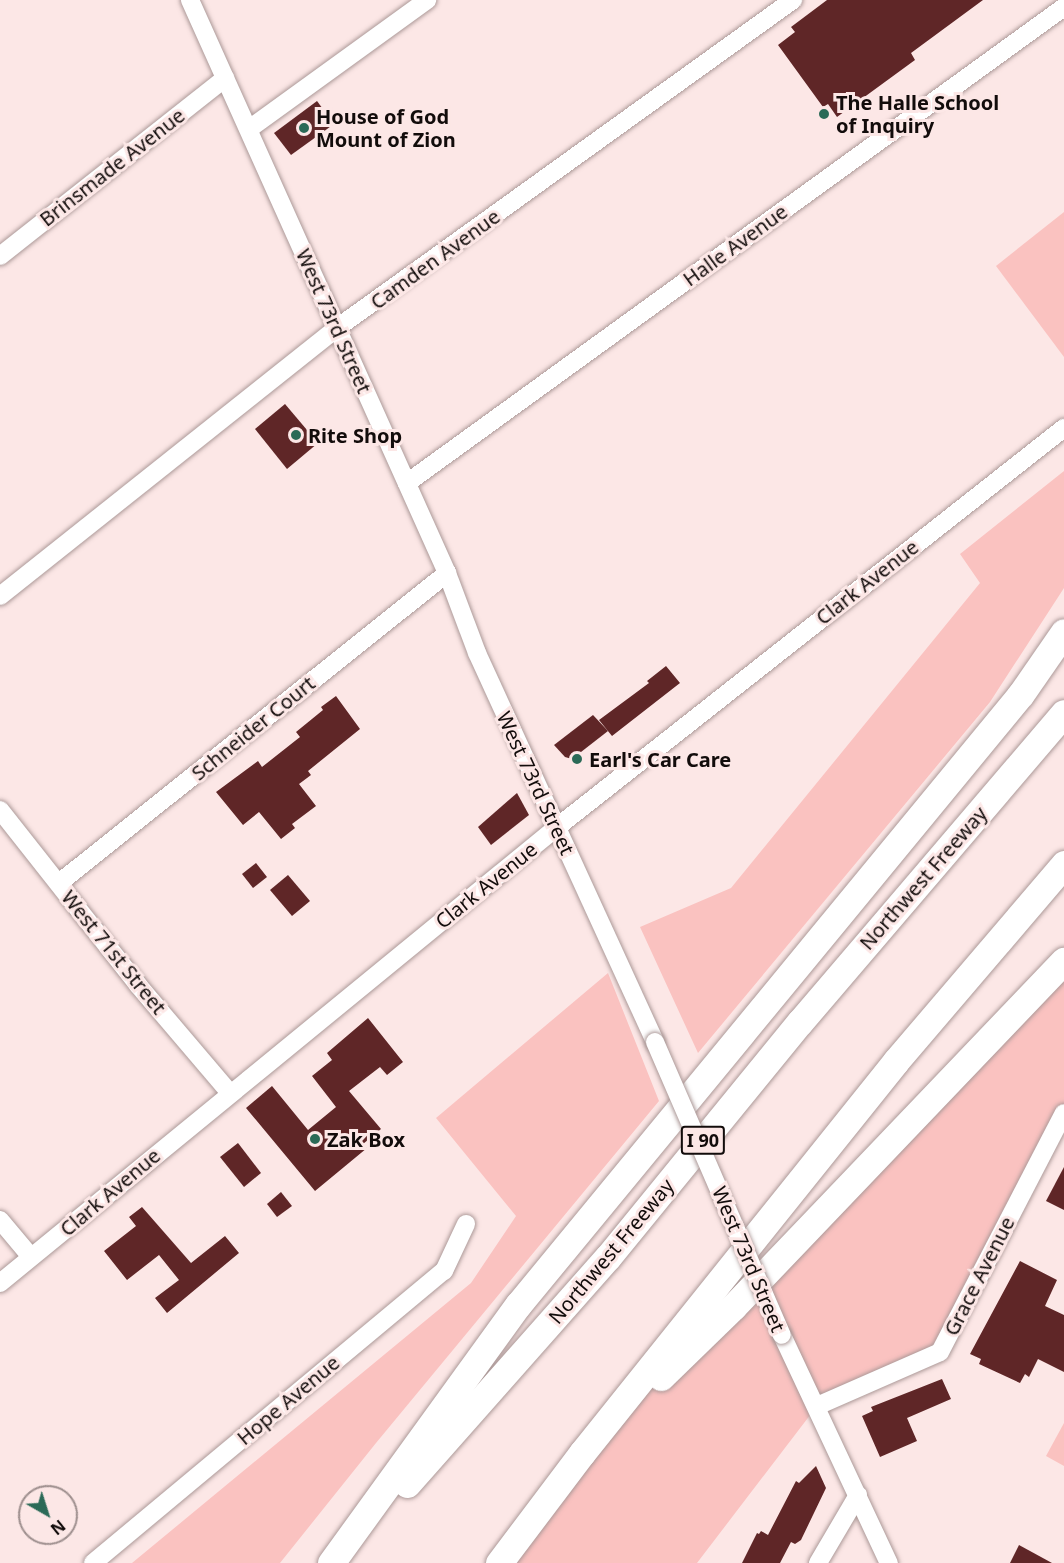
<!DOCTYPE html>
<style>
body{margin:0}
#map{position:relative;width:1064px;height:1563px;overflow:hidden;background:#fce7e6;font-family:"Noto Sans",sans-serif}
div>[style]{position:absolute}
.green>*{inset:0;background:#fac2c0}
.building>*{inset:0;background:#5f2627}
.roads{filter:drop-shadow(0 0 2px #ac9998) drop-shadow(0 0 2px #ac9998)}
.minor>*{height:18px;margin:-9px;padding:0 9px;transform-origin:9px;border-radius:9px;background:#fff}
.highway>*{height:27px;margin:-13.5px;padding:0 13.5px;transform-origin:13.5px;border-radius:13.5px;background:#fff}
.bridges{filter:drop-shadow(0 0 2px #ac9998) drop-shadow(0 0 2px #ac9998)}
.minor-bridge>*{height:18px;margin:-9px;padding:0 9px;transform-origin:9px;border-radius:9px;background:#fff}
.dots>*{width:16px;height:16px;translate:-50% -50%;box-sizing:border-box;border:3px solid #fce7e6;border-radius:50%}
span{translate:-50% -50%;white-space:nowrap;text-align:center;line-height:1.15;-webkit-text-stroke:6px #fce7e6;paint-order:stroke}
.shield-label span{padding:2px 4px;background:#fce7e6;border:2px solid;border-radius:4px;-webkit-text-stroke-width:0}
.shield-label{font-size:18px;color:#120c0b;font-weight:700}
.poi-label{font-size:20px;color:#120c0b;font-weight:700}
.left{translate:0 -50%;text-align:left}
.street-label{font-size:20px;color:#120c0b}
.north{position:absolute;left:18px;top:1485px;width:60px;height:60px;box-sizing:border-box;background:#fce7e6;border:2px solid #9e8f8e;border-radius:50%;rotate:141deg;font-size:16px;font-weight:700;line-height:24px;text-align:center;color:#120c0b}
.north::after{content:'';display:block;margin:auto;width:21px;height:27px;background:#2b6a57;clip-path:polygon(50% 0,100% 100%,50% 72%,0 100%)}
</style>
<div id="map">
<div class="green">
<i style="clip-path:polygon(1064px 212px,1064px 357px,996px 266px)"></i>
<i style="clip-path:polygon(1064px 471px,1064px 588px,990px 702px,698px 1053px,640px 927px,731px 888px,980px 583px,960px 554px)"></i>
<i style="clip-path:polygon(1064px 961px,1064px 1113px,940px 1352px,817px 1406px,697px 1563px,499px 1563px,582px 1453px)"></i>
<i style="clip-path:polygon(608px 973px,659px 1101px,376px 1443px,280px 1563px,132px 1563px,471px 1283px,516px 1216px,436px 1118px)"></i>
<i style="clip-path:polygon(1064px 1423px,1064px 1466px,1046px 1456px)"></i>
</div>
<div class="building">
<i style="clip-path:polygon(827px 0,983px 0,911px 53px,915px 60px,837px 117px,828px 104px,823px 107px,778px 45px,795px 32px,791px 27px)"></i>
<i style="clip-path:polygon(317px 101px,334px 124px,291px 155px,274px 133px)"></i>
<i style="clip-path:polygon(285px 404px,318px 443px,287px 469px,255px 429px)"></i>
<i style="clip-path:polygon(666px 666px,680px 683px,612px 736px,599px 720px,649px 683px,647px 681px)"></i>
<i style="clip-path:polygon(336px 696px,360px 729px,308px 771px,311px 775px,299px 784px,316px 806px,292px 824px,295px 828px,281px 839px,259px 812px,243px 825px,216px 792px,258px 761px,262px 767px,300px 737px,296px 732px,323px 710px,321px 707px)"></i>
<i style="clip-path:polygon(593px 715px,608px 731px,572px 759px,565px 757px,554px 745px)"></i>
<i style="clip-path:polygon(517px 793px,529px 815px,491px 845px,478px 827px)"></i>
<i style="clip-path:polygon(256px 863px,267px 877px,253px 888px,242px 874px)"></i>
<i style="clip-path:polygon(288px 875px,310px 901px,292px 916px,270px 890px)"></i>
<i style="clip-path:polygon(368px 1018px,403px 1062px,387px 1075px,380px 1067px,349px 1091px,381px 1129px,363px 1144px,367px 1148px,315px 1191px,246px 1108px,272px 1086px,308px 1130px,336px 1107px,312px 1076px,332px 1060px,327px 1053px)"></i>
<i style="clip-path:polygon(238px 1143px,261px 1173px,244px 1187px,220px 1157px)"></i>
<i style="clip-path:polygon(1064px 1167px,1064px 1210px,1046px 1201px)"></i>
<i style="clip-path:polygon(281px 1192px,292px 1206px,277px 1217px,267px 1204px)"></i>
<i style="clip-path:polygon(142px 1207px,191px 1263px,225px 1236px,239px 1253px,167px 1313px,155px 1298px,179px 1280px,159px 1255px,127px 1280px,104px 1251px,136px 1226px,129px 1217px)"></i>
<i style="clip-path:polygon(1020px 1261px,1057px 1280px,1045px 1306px,1064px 1315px,1064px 1372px,1038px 1359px,1029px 1377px,1025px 1374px,1020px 1383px,979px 1364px,981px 1359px,970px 1354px)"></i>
<i style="clip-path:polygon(942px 1379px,951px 1399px,907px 1418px,917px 1441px,880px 1457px,862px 1416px,873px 1411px,871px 1407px)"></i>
<i style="clip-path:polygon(816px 1466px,826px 1488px,801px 1540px,795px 1544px,791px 1542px,780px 1563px,742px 1563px,757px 1533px,759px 1534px,761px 1531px,768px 1535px,796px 1481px,799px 1483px)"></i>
<i style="clip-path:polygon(1019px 1545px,1052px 1563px,1010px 1563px)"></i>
</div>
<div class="roads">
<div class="minor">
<i style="left:190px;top:0;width:628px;rotate:65.84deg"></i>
<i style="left:447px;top:573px;width:85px;rotate:69.4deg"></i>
<i style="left:477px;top:653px;width:428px;rotate:65.4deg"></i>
<i style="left:249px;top:129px;width:220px;rotate:-35.9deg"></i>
<i style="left:0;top:256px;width:287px;rotate:-38.3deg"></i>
<i style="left:407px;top:483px;width:811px;rotate:-35.92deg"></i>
<i style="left:0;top:596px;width:431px;rotate:-38.5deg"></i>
<i style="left:337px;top:328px;width:562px;rotate:-35.73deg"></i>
<i style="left:0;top:810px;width:223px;rotate:51.7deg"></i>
<i style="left:138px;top:985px;width:142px;rotate:49.6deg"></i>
<i style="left:59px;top:883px;width:497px;rotate:-38.6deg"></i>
<i style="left:0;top:1220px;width:48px;rotate:50deg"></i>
<i style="left:0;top:1283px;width:718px;rotate:-39.3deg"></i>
<i style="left:556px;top:828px;width:647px;rotate:-38.22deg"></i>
<i style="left:782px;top:1335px;width:252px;rotate:64.9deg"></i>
<i style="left:817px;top:1406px;width:134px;rotate:-23.7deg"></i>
<i style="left:940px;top:1352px;width:269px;rotate:-62.6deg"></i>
<i style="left:93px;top:1563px;width:457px;rotate:-39.8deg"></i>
<i style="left:444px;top:1271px;width:52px;rotate:-64.9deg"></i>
<i style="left:818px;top:1563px;width:79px;rotate:-59.5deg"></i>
</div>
<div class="highway">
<i style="left:661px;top:1377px;width:100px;rotate:-44.2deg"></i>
<i style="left:733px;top:1307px;width:479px;rotate:-46.3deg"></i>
<i style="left:407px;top:1484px;width:303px;rotate:-48.5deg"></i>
<i style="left:608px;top:1257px;width:303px;rotate:-50.8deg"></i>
<i style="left:800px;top:1022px;width:406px;rotate:-49.5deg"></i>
<i style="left:331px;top:1563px;width:319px;rotate:-54.1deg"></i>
<i style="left:518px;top:1305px;width:791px;rotate:-50.54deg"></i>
<i style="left:1021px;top:694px;width:75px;rotate:-55.3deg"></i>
<i style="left:499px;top:1563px;width:138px;rotate:-53deg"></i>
<i style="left:582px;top:1453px;width:502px;rotate:-51.3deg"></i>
<i style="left:896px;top:1061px;width:259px;rotate:-49.5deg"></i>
</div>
</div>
<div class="bridges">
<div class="minor-bridge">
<i style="left:655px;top:1042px;width:319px;rotate:66.6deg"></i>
</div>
</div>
<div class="dots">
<i style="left:824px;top:114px;background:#2b6a57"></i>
<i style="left:304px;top:128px;background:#2b6a57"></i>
<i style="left:296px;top:435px;background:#2b6a57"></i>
<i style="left:577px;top:759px;background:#2b6a57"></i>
<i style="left:315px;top:1139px;background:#2b6a57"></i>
</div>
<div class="shield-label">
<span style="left:703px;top:1140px">I 90</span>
</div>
<div class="poi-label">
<span class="left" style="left:836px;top:114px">The Halle School<br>of Inquiry</span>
<span class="left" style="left:316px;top:128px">House of God<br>Mount of Zion</span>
<span class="left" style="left:308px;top:435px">Rite Shop</span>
<span class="left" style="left:589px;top:759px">Earl's Car Care</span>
<span class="left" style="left:327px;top:1139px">Zak Box</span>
</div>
<div class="street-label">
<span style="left:112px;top:167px;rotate:-38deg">Brinsmade Avenue</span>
<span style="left:735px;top:245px;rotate:-36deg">Halle Avenue</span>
<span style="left:435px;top:259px;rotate:-36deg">Camden Avenue</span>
<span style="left:334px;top:321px;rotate:66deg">West 73rd Street</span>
<span style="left:867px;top:582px;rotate:-38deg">Clark Avenue</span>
<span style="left:253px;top:728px;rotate:-39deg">Schneider Court</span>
<span style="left:536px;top:783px;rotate:65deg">West 73rd Street</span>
<span style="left:923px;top:878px;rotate:-49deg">Northwest Freeway</span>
<span style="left:486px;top:885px;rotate:-39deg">Clark Avenue</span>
<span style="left:114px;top:952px;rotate:51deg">West 71st Street</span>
<span style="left:110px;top:1192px;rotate:-40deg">Clark Avenue</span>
<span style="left:611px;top:1251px;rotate:-50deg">Northwest Freeway</span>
<span style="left:749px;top:1259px;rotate:67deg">West 73rd Street</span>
<span style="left:979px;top:1276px;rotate:-63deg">Grace Avenue</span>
<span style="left:288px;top:1400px;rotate:-40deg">Hope Avenue</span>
</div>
<div class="north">N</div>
</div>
